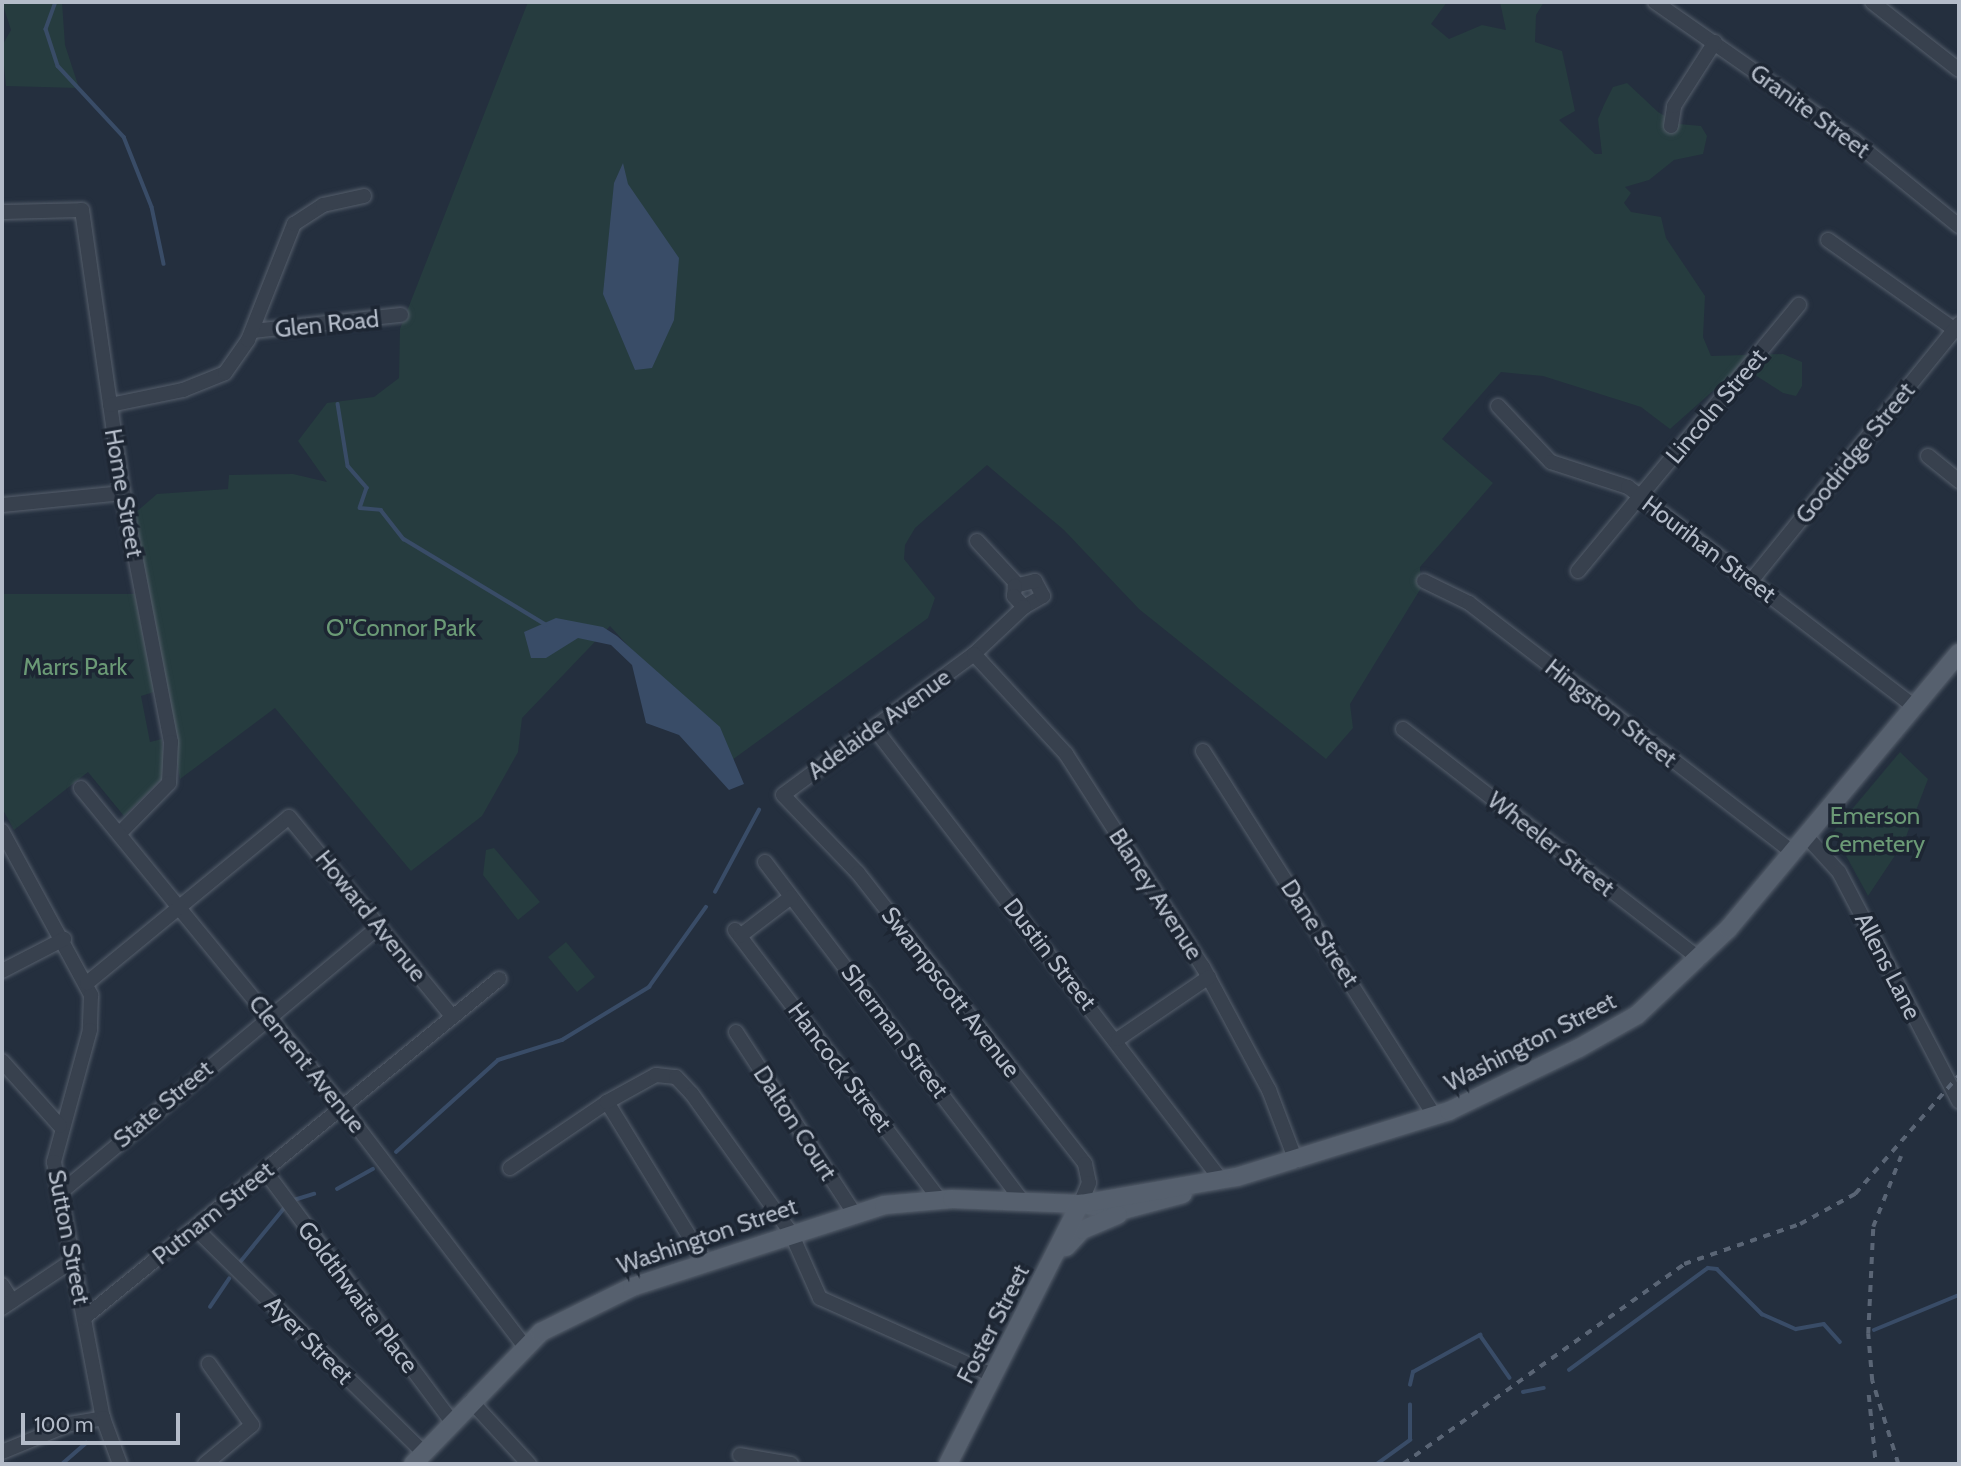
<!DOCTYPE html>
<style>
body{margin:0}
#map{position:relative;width:1961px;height:1466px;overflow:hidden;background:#242f3e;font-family:Cabin,sans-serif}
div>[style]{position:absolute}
.green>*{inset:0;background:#263c3f}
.water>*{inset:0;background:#394c67}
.stream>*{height:3.5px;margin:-1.75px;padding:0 1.75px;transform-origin:1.75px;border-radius:1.75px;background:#394c67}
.roads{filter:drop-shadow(0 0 2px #565f6c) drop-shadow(0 0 2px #565f6c)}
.minor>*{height:14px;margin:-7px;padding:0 7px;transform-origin:7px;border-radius:7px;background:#38414e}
.major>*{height:18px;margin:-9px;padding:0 9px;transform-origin:9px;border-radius:9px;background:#56606e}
.rail>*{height:3.5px;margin-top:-1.75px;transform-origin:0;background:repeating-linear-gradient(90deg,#5a6575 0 7px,transparent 0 14px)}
span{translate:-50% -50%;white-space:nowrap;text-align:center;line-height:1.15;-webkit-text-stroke:7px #1d2633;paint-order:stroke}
.street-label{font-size:24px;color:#b4bcc9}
.park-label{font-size:24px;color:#6b9a76}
.frame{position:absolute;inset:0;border:4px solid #b4bcc9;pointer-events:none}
.scale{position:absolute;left:21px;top:1413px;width:159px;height:32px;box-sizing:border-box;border:4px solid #b4bcc9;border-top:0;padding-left:9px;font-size:21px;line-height:24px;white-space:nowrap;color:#b4bcc9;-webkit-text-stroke:5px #1d2633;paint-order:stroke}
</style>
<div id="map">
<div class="green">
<i style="clip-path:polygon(2px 2px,62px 2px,65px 45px,79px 88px,6px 86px,2px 46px,11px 30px)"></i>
<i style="clip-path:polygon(528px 2px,1447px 2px,1431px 24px,1449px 39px,1482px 25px,1506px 30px,1500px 2px,1544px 2px,1536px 15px,1535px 42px,1562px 51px,1575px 111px,1559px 120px,1595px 154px,1602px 154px,1598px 119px,1604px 105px,1613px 87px,1627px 83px,1658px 112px,1679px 124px,1701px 126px,1707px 136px,1703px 154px,1674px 160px,1649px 180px,1625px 187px,1631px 193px,1624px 203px,1631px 212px,1661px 217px,1666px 238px,1705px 296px,1703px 337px,1711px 356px,1783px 354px,1802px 362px,1802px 386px,1796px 396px,1783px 393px,1741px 366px,1670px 429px,1641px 407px,1543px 376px,1501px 372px,1442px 439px,1493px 483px,1420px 567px,1421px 588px,1350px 704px,1353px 728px,1326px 759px,1139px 609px,1064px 530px,987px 465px,915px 528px,905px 545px,904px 559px,935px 598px,928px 618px,732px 760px,610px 626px,522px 718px,518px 752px,482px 816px,411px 871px,275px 708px,180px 779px,134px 514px,157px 494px,228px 489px,229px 475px,293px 474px,327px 482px,298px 441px,327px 403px,374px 397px,399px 378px,400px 329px)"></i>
<i style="clip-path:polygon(2px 594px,135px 594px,154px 692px,141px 696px,150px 742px,162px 739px,165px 776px,124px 816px,88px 772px,14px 830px,2px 808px)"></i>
<i style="clip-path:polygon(1900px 752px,1928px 779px,1904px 842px,1868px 896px,1833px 832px)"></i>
<i style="clip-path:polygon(494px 848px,540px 902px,518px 920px,483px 875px,486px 850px)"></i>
<i style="clip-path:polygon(566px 942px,595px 977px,577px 992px,548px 957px)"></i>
</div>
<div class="water">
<i style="clip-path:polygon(623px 163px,628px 184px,679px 258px,674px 320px,652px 368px,635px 370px,603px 294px,614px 183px)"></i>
<i style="clip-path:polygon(556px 618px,603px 627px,617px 636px,720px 727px,744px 784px,729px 790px,679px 735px,646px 723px,632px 665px,611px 645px,578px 638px,546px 658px,531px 658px,524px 632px)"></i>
</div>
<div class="stream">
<i style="left:56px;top:2px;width:29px;rotate:110deg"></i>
<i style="left:46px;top:29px;width:39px;rotate:72deg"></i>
<i style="left:58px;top:66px;width:97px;rotate:47.1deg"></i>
<i style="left:124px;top:137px;width:75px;rotate:68.2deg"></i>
<i style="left:152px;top:207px;width:58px;rotate:78.1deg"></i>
<i style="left:338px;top:404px;width:63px;rotate:80.8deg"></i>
<i style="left:348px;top:466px;width:29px;rotate:49deg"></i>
<i style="left:367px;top:488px;width:21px;rotate:109deg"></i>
<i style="left:360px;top:508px;width:21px;rotate:5deg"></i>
<i style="left:381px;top:510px;width:37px;rotate:52deg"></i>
<i style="left:404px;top:539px;width:165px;rotate:31.1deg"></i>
<i style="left:715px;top:892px;width:93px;rotate:-61.8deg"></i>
<i style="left:396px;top:1152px;width:137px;rotate:-42deg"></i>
<i style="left:498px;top:1060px;width:67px;rotate:-17.4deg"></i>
<i style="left:562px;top:1040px;width:102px;rotate:-31.3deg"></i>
<i style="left:649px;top:987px;width:98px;rotate:-54.5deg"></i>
<i style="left:337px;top:1189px;width:41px;rotate:-29.1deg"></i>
<i style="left:294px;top:1200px;width:21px;rotate:-17deg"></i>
<i style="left:241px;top:1261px;width:71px;rotate:-50.7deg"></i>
<i style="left:210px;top:1307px;width:34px;rotate:-56deg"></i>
<i style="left:1874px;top:1330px;width:92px;rotate:-22.4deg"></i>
<i style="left:1569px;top:1370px;width:172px;rotate:-36.3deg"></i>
<i style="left:1708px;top:1268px;width:9px;rotate:6deg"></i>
<i style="left:1717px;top:1269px;width:64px;rotate:45deg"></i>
<i style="left:1762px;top:1314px;width:37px;rotate:24deg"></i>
<i style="left:1796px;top:1329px;width:28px;rotate:-10deg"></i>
<i style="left:1824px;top:1324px;width:24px;rotate:48deg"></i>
<i style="left:1410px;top:1385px;width:13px;rotate:-77deg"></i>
<i style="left:1413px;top:1372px;width:77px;rotate:-28.9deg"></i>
<i style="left:1480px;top:1335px;width:52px;rotate:55.1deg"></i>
<i style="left:1523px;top:1392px;width:21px;rotate:-11deg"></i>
<i style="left:62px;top:1464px;width:32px;rotate:-41deg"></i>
<i style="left:1377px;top:1464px;width:41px;rotate:-36deg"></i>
<i style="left:1410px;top:1440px;width:35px;rotate:-90deg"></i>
</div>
<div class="roads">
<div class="minor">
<i style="left:1655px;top:2px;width:243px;rotate:34.9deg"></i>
<i style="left:1854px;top:141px;width:135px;rotate:39deg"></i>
<i style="left:1872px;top:2px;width:110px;rotate:38deg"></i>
<i style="left:1671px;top:126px;width:20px;rotate:-81deg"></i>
<i style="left:1674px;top:106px;width:76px;rotate:-57.4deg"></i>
<i style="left:2px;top:212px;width:80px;rotate:-1.4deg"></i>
<i style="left:82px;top:210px;width:286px;rotate:81.8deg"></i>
<i style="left:123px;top:493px;width:254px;rotate:79.1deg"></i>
<i style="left:171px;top:742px;width:41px;rotate:92.8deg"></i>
<i style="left:169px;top:783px;width:70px;rotate:134.4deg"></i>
<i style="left:1828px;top:240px;width:156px;rotate:35.3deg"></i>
<i style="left:253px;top:331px;width:149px;rotate:-6.2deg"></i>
<i style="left:110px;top:405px;width:75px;rotate:-11.6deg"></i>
<i style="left:183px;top:390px;width:45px;rotate:-22deg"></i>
<i style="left:225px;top:373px;width:40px;rotate:-55.1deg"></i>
<i style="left:248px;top:340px;width:125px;rotate:-68.4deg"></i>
<i style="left:294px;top:224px;width:35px;rotate:-33deg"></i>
<i style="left:323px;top:205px;width:42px;rotate:-12.4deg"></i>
<i style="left:1498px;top:406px;width:77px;rotate:46.6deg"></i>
<i style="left:1551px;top:462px;width:81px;rotate:18deg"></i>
<i style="left:1628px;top:487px;width:362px;rotate:37.5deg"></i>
<i style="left:1928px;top:456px;width:40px;rotate:39deg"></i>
<i style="left:2px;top:505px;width:122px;rotate:-5.7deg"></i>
<i style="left:977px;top:541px;width:59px;rotate:47.1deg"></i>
<i style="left:1578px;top:571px;width:346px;rotate:-50.3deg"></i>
<i style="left:1424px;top:581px;width:50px;rotate:26.1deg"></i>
<i style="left:1469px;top:603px;width:410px;rotate:37.6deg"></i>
<i style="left:1751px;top:581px;width:331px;rotate:-51deg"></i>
<i style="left:1024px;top:607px;width:22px;rotate:-30deg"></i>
<i style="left:1043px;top:596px;width:17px;rotate:-118deg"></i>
<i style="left:1035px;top:581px;width:21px;rotate:166deg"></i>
<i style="left:1015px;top:586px;width:10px;rotate:96deg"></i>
<i style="left:1014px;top:596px;width:15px;rotate:48deg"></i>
<i style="left:1024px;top:607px;width:69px;rotate:136.8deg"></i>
<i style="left:974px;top:654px;width:237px;rotate:143.6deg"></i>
<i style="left:783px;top:795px;width:108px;rotate:46.1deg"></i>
<i style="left:858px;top:873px;width:369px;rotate:52deg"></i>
<i style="left:1085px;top:1164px;width:19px;rotate:78deg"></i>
<i style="left:1089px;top:1183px;width:23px;rotate:113deg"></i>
<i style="left:974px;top:654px;width:136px;rotate:47.4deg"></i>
<i style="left:1066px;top:754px;width:253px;rotate:57.3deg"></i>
<i style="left:1203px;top:967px;width:140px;rotate:61.8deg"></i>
<i style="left:1269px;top:1090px;width:76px;rotate:69.2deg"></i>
<i style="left:875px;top:729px;width:570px;rotate:52.49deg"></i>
<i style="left:1403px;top:729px;width:375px;rotate:37.8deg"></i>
<i style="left:1203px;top:751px;width:433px;rotate:57.6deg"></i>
<i style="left:81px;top:788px;width:414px;rotate:50.7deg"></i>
<i style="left:343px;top:1108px;width:299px;rotate:52.7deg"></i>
<i style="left:2px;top:831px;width:187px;rotate:61.5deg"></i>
<i style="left:91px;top:995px;width:35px;rotate:92deg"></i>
<i style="left:90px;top:1030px;width:137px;rotate:105.3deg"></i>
<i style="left:54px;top:1162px;width:261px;rotate:79.2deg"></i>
<i style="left:1807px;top:837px;width:47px;rotate:47.6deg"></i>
<i style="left:1839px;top:872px;width:259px;rotate:62.4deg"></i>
<i style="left:765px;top:862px;width:427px;rotate:52.8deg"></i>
<i style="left:735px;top:930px;width:339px;rotate:52.8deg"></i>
<i style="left:740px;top:936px;width:64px;rotate:-37.4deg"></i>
<i style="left:2px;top:971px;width:70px;rotate:-27.3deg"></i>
<i style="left:87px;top:983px;width:261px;rotate:-39.4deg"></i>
<i style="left:289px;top:817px;width:257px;rotate:50.7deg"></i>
<i style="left:736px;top:1032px;width:216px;rotate:56.9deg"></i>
<i style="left:1118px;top:1039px;width:110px;rotate:-34.3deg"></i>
<i style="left:2px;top:1061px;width:87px;rotate:48.3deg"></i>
<i style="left:510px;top:1168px;width:117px;rotate:-34.2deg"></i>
<i style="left:265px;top:1171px;width:313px;rotate:53.3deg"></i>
<i style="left:59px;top:1194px;width:417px;rotate:-39.9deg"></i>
<i style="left:195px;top:1228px;width:321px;rotate:44.5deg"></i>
<i style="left:705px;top:1262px;width:188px;rotate:-121.5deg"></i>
<i style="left:607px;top:1102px;width:56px;rotate:-28.9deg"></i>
<i style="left:656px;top:1075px;width:20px;rotate:6deg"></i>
<i style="left:676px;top:1077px;width:23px;rotate:47deg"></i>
<i style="left:692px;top:1094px;width:171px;rotate:54.5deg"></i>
<i style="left:791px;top:1233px;width:71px;rotate:66deg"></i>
<i style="left:820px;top:1298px;width:191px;rotate:24.1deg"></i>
<i style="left:2px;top:1285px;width:19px;rotate:58deg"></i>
<i style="left:2px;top:1308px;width:84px;rotate:-33.9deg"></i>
<i style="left:84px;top:1318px;width:536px;rotate:-39.24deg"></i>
<i style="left:471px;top:1401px;width:86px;rotate:47.4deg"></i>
<i style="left:2px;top:1452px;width:74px;rotate:-22.4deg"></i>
<i style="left:70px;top:1424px;width:34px;rotate:-10deg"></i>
<i style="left:103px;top:1418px;width:49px;rotate:69.7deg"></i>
<i style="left:740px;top:1455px;width:52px;rotate:10deg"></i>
<i style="left:205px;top:1464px;width:61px;rotate:-39.7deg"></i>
<i style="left:252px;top:1425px;width:75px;rotate:-125.2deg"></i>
</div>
<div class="major">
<i style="left:1081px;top:1204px;width:39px;rotate:10deg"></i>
<i style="left:1119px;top:1211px;width:66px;rotate:-14.9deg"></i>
<i style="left:1066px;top:1247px;width:23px;rotate:-47deg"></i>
<i style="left:1082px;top:1230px;width:39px;rotate:-23deg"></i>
<i style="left:413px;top:1464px;width:184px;rotate:-45.9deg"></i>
<i style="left:541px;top:1332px;width:102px;rotate:-26.3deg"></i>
<i style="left:632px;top:1287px;width:265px;rotate:-18deg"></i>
<i style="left:884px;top:1205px;width:68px;rotate:-5deg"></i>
<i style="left:952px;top:1199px;width:128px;rotate:2.2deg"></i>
<i style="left:1080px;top:1204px;width:159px;rotate:-9.8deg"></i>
<i style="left:1237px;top:1177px;width:222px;rotate:-17.3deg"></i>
<i style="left:1449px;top:1111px;width:144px;rotate:-25.9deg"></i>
<i style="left:1579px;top:1048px;width:67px;rotate:-29.6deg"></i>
<i style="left:1637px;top:1015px;width:125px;rotate:-43.4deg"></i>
<i style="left:1728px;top:929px;width:360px;rotate:-50.1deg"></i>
<i style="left:948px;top:1464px;width:292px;rotate:-63.1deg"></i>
</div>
</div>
<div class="rail">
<i style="left:1869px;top:1395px;width:69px;rotate:84.2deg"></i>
<i style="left:1403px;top:1464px;width:345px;rotate:-35.4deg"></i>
<i style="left:1684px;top:1264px;width:123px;rotate:-19deg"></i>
<i style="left:1800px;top:1224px;width:63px;rotate:-28.6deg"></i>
<i style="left:1855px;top:1194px;width:158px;rotate:-48.8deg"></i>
<i style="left:1898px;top:1464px;width:87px;rotate:-107.4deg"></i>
<i style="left:1872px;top:1381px;width:47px;rotate:-94.9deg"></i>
<i style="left:1868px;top:1334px;width:107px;rotate:-87.3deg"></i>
<i style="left:1873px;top:1227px;width:76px;rotate:-68.5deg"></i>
</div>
<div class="street-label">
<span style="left:1810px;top:111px;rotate:36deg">Granite Street</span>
<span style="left:327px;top:324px;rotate:-6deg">Glen Road</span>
<span style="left:1716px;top:406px;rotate:-50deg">Lincoln Street</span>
<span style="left:1855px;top:453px;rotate:-51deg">Goodridge Street</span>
<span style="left:124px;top:493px;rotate:80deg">Home Street</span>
<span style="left:1709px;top:549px;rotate:37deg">Hourihan Street</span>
<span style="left:1611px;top:713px;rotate:38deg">Hingston Street</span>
<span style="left:879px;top:724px;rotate:-36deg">Adelaide Avenue</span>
<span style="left:1551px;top:844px;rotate:38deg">Wheeler Street</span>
<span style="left:1156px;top:894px;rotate:57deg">Blaney Avenue</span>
<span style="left:371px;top:916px;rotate:51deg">Howard Avenue</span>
<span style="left:1320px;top:933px;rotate:57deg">Dane Street</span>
<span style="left:1050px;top:954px;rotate:52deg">Dustin Street</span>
<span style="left:1888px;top:966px;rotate:63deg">Allens Lane</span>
<span style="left:951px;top:992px;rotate:52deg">Swampscott Avenue</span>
<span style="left:895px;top:1031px;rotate:53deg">Sherman Street</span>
<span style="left:1530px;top:1042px;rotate:-27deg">Washington Street</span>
<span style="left:307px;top:1064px;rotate:51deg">Clement Avenue</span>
<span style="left:840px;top:1067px;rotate:53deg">Hancock Street</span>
<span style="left:163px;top:1104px;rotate:-40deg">State Street</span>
<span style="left:795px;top:1123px;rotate:57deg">Dalton Court</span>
<span style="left:213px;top:1213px;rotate:-39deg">Putnam Street</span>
<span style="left:707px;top:1236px;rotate:-19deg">Washington Street</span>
<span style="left:69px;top:1237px;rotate:79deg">Sutton Street</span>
<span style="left:358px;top:1297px;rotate:53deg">Goldthwaite Place</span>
<span style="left:993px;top:1324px;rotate:-63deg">Foster Street</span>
<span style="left:309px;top:1340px;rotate:45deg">Ayer Street</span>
</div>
<div class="park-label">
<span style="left:401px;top:628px">O"Connor Park</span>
<span style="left:75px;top:667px">Marrs Park</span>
<span style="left:1875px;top:830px">Emerson<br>Cemetery</span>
</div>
<div class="frame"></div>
<div class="scale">100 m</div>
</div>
